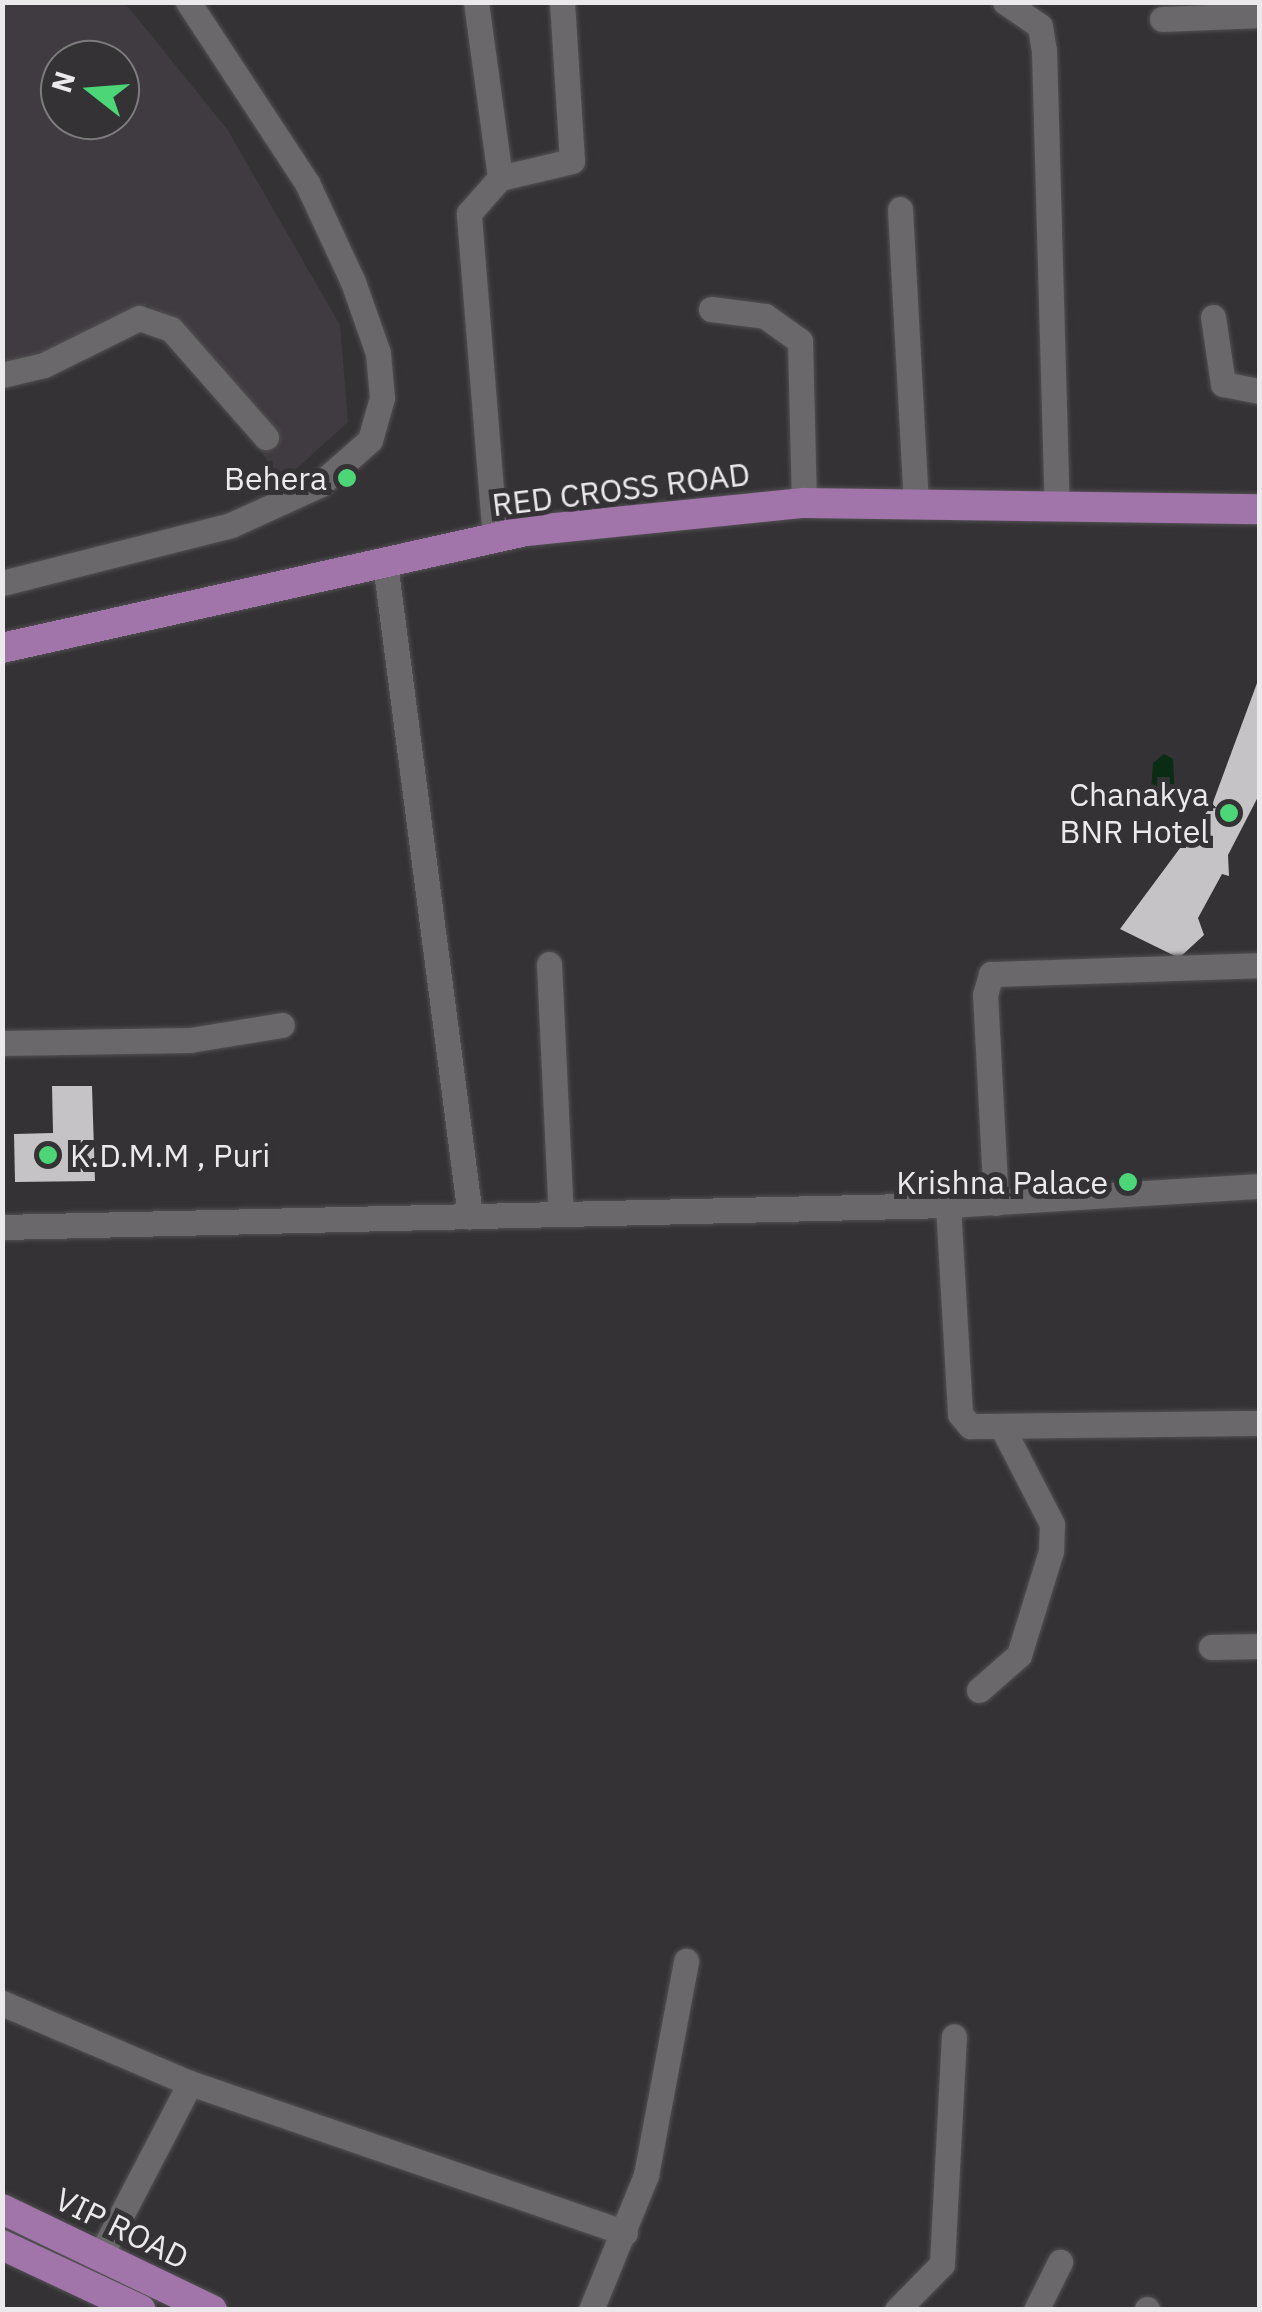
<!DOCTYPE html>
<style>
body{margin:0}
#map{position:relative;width:1262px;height:2312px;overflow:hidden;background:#343235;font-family:"IBM Plex Sans",sans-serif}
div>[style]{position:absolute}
.built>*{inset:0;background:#403b41}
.water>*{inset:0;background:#0a2b14}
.building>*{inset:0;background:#c6c3c6}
.roads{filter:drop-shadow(0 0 2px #525052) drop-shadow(0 0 2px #525052)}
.minor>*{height:25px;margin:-12.5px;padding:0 12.5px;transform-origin:12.5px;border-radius:12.5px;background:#6a686a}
.major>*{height:30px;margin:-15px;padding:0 15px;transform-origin:15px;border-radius:15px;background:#a174aa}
.dots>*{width:28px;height:28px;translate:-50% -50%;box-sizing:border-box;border:5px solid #343235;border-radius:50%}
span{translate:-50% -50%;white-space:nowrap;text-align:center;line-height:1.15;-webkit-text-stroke:10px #343235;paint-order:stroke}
.poi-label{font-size:32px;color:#ebe9eb}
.right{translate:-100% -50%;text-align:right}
.left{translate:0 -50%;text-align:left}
.street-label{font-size:32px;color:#ebe9eb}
.frame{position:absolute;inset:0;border:5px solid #ebe9eb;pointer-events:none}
.north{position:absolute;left:40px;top:40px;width:100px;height:100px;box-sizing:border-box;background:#343235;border:2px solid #7d7b7e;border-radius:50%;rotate:287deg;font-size:28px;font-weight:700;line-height:40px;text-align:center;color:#ebe9eb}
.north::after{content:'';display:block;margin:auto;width:35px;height:45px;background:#4cd677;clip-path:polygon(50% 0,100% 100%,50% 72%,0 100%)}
</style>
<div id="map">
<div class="built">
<i style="clip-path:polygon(evenodd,2px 3px,125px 3px,227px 129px,340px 325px,348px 422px,283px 481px,148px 304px,90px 359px,3px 381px,2px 3px,60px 60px,120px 60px,120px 120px,60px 120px,60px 60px)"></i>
</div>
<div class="water">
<i style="clip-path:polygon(1164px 754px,1173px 759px,1175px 798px,1150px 811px,1142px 798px,1151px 793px,1153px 763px)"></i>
</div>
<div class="building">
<i style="clip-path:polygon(1260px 675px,1260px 793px,1228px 855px,1229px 876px,1222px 874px,1198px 918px,1204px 935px,1179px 958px,1120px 929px,1212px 805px)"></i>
<i style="clip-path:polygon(52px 1086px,92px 1086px,95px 1181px,15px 1182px,14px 1134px,53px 1133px)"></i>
</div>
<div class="roads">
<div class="minor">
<i style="left:476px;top:2px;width:178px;rotate:82.2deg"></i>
<i style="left:1005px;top:2px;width:42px;rotate:34.4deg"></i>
<i style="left:1040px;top:26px;width:24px;rotate:81deg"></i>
<i style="left:1044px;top:50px;width:456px;rotate:88.4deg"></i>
<i style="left:1162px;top:19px;width:98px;rotate:-2.3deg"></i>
<i style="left:900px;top:209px;width:295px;rotate:86.9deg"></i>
<i style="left:711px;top:309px;width:54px;rotate:7.4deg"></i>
<i style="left:765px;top:316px;width:43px;rotate:35.5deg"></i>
<i style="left:800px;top:341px;width:162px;rotate:88.6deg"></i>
<i style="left:1213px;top:317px;width:68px;rotate:81.5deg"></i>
<i style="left:1223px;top:384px;width:38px;rotate:11deg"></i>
<i style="left:2px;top:375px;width:43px;rotate:-13.4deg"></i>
<i style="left:44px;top:365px;width:106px;rotate:-26.3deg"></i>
<i style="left:139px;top:318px;width:34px;rotate:19deg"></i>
<i style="left:171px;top:329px;width:144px;rotate:48.7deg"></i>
<i style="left:495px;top:539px;width:327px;rotate:-94.6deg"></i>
<i style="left:469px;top:213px;width:47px;rotate:-48.5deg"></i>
<i style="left:500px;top:178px;width:74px;rotate:-13.3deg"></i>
<i style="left:572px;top:161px;width:159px;rotate:-93.6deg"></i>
<i style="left:385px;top:563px;width:659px;rotate:82.58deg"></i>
<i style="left:2px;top:583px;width:236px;rotate:-14.2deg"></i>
<i style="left:231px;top:525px;width:97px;rotate:-24.4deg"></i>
<i style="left:319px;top:485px;width:68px;rotate:-41.4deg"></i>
<i style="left:370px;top:440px;width:44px;rotate:-74.1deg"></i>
<i style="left:382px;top:398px;width:45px;rotate:-95.1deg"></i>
<i style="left:378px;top:353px;width:75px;rotate:-109.4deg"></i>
<i style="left:353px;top:282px;width:109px;rotate:-114.9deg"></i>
<i style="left:307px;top:183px;width:217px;rotate:-123.3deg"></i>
<i style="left:549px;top:964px;width:250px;rotate:87.3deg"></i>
<i style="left:2px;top:1043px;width:188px;rotate:-0.9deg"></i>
<i style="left:190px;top:1040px;width:93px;rotate:-9.3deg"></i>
<i style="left:996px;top:1203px;width:208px;rotate:-93deg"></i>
<i style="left:985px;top:995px;width:22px;rotate:-74deg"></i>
<i style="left:991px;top:974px;width:269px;rotate:-1.9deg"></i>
<i style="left:948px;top:1205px;width:209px;rotate:86.7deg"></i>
<i style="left:960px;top:1414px;width:16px;rotate:50deg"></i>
<i style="left:970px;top:1426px;width:290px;rotate:-0.6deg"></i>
<i style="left:2px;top:1227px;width:946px;rotate:-1.33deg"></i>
<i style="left:948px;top:1205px;width:313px;rotate:-3.5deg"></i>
<i style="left:1211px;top:1647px;width:49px;rotate:-1.2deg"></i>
<i style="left:979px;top:1690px;width:53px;rotate:-41.2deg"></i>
<i style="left:1019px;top:1655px;width:109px;rotate:-72.9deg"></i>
<i style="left:1051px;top:1551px;width:27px;rotate:-88deg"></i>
<i style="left:1052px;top:1524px;width:109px;rotate:-117.3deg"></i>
<i style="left:2px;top:2003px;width:204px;rotate:23.1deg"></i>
<i style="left:190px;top:2083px;width:460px;rotate:19deg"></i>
<i style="left:100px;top:2256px;width:195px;rotate:-62.5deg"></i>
<i style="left:591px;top:2310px;width:146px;rotate:-67.8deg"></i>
<i style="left:646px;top:2175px;width:218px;rotate:-79.4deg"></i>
<i style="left:897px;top:2310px;width:64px;rotate:-45.6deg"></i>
<i style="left:942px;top:2264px;width:228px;rotate:-87deg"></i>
<i style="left:1036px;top:2310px;width:54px;rotate:-63.4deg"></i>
<i style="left:1147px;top:2310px;width:1px;rotate:-90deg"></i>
</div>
<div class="major">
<i style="left:2px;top:648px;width:537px;rotate:-12.59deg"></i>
<i style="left:526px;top:531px;width:279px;rotate:-5.8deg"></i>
<i style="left:804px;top:503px;width:456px;rotate:0.8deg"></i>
<i style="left:2px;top:2209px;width:233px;rotate:25.7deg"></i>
<i style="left:2px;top:2245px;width:153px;rotate:25.1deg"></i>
</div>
</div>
<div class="dots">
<i style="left:347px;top:478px;background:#4cd677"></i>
<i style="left:1229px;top:813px;background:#4cd677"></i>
<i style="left:48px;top:1155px;background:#4cd677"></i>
<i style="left:1128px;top:1182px;background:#4cd677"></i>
</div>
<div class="poi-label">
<span class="right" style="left:327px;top:478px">Behera</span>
<span class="right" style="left:1209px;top:813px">Chanakya<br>BNR Hotel</span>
<span class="left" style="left:70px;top:1155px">K.D.M.M , Puri</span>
<span class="right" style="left:1108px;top:1182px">Krishna Palace</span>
</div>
<div class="street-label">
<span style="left:621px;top:489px;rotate:-7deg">RED CROSS ROAD</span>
<span style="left:122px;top:2228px;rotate:26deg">VIP ROAD</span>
</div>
<div class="frame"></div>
<div class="north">N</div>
</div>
